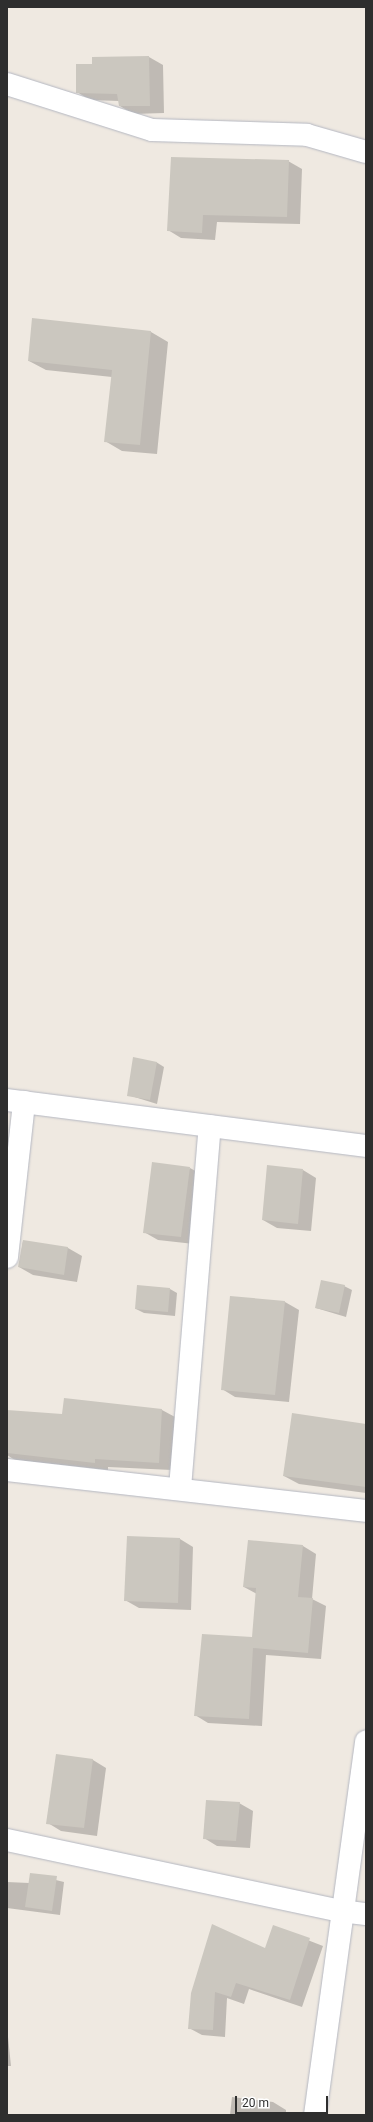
<!DOCTYPE html>
<style>
body{margin:0}
#map{position:relative;width:373px;height:2122px;overflow:hidden;background:#efe9e1;font-family:Roboto,sans-serif}
div>[style]{position:absolute}
.shadow>*{inset:0;background:#0003}
.building>*{inset:0;background:#cbc7bf}
.roads{filter:drop-shadow(0 0 1px #b4b7c1) drop-shadow(0 0 1px #b4b7c1)}
.minor>*{height:22px;margin:-11px;padding:0 11px;transform-origin:11px;border-radius:11px;background:#fff}
span{translate:-50% -50%;white-space:nowrap;text-align:center;line-height:1.15;-webkit-text-stroke:4px #fff;paint-order:stroke}
.frame{position:absolute;inset:0;border:8px solid #2e2e2e;pointer-events:none}
.scale{position:absolute;left:235px;top:2096px;width:93px;height:18px;box-sizing:border-box;border:2px solid #2e2e2e;border-top:0;padding-left:5px;font-size:12px;line-height:14px;white-space:nowrap;color:#2e2e2e;-webkit-text-stroke:3px #fff;paint-order:stroke}
</style>
<div id="map">
<div class="shadow">
<i style="clip-path:polygon(149px 57px,163px 65px,164px 113px,133px 114px,120px 106px,119px 101px,90px 100px,77px 92px,93px 65px,93px 58px)"></i>
<i style="clip-path:polygon(288px 161px,302px 169px,300px 224px,217px 222px,215px 240px,181px 238px,168px 230px)"></i>
<i style="clip-path:polygon(33px 319px,151px 332px,168px 342px,157px 454px,122px 451px,105px 441px,112px 377px,46px 370px,29px 361px)"></i>
<i style="clip-path:polygon(156px 1062px,164px 1067px,157px 1104px,128px 1095px)"></i>
<i style="clip-path:polygon(190px 1168px,203px 1175px,194px 1244px,158px 1240px,144px 1232px)"></i>
<i style="clip-path:polygon(303px 1170px,316px 1178px,311px 1231px,277px 1228px,263px 1220px)"></i>
<i style="clip-path:polygon(23px 1241px,68px 1248px,82px 1256px,77px 1282px,33px 1275px,19px 1267px)"></i>
<i style="clip-path:polygon(344px 1286px,352px 1290px,346px 1317px,316px 1308px)"></i>
<i style="clip-path:polygon(170px 1289px,177px 1293px,175px 1316px,144px 1313px,136px 1309px)"></i>
<i style="clip-path:polygon(231px 1297px,285px 1302px,299px 1310px,289px 1402px,235px 1397px,222px 1389px)"></i>
<i style="clip-path:polygon(162px 1410px,175px 1417px,172px 1470px,108px 1467px,108px 1470px,15px 1460px,7px 1455px,7px 1411px,63px 1415px)"></i>
<i style="clip-path:polygon(366px 1425px,366px 1493px,299px 1484px,284px 1476px)"></i>
<i style="clip-path:polygon(180px 1539px,193px 1547px,191px 1610px,139px 1608px,125px 1600px)"></i>
<i style="clip-path:polygon(303px 1546px,316px 1554px,312px 1599px,326px 1606px,321px 1659px,266px 1655px,262px 1726px,208px 1723px,195px 1715px,253px 1639px,257px 1594px,244px 1587px)"></i>
<i style="clip-path:polygon(57px 1755px,93px 1760px,106px 1768px,97px 1836px,61px 1831px,48px 1823px)"></i>
<i style="clip-path:polygon(239px 1803px,253px 1811px,250px 1848px,217px 1846px,204px 1838px)"></i>
<i style="clip-path:polygon(31px 1874px,64px 1882px,60px 1915px,7px 1908px,7px 1882px,29px 1883px)"></i>
<i style="clip-path:polygon(274px 1927px,323px 1946px,302px 2007px,249px 1989px,244px 2004px,227px 1998px,225px 2037px,202px 2035px,189px 2028px,192px 1993px,266px 1949px)"></i>
<i style="clip-path:polygon(7px 2027px,11px 2066px,7px 2066px)"></i>
<i style="clip-path:polygon(232px 2097px,273px 2102px,286px 2110px,286px 2115px,230px 2115px)"></i>
</div>
<div class="building">
<i style="clip-path:polygon(149px 56px,150px 106px,119px 106px,117px 94px,76px 93px,76px 64px,92px 64px,92px 57px)"></i>
<i style="clip-path:polygon(171px 157px,289px 160px,287px 217px,203px 215px,202px 233px,167px 231px)"></i>
<i style="clip-path:polygon(32px 318px,151px 331px,140px 445px,104px 442px,112px 370px,28px 361px)"></i>
<i style="clip-path:polygon(133px 1057px,157px 1062px,150px 1100px,127px 1096px)"></i>
<i style="clip-path:polygon(152px 1162px,190px 1167px,181px 1237px,143px 1233px)"></i>
<i style="clip-path:polygon(267px 1165px,303px 1169px,298px 1224px,262px 1220px)"></i>
<i style="clip-path:polygon(23px 1240px,68px 1247px,64px 1275px,18px 1267px)"></i>
<i style="clip-path:polygon(321px 1280px,345px 1285px,339px 1313px,315px 1308px)"></i>
<i style="clip-path:polygon(137px 1285px,170px 1288px,168px 1312px,135px 1309px)"></i>
<i style="clip-path:polygon(230px 1296px,285px 1301px,275px 1395px,221px 1390px)"></i>
<i style="clip-path:polygon(64px 1398px,162px 1409px,159px 1463px,95px 1459px,95px 1463px,7px 1453px,7px 1410px,62px 1414px)"></i>
<i style="clip-path:polygon(292px 1413px,366px 1424px,366px 1487px,283px 1476px)"></i>
<i style="clip-path:polygon(127px 1536px,180px 1538px,178px 1603px,124px 1601px)"></i>
<i style="clip-path:polygon(248px 1540px,303px 1545px,298px 1597px,313px 1598px,308px 1653px,253px 1648px,249px 1719px,194px 1716px,202px 1634px,252px 1637px,256px 1588px,243px 1587px)"></i>
<i style="clip-path:polygon(56px 1754px,93px 1759px,84px 1828px,46px 1824px)"></i>
<i style="clip-path:polygon(206px 1800px,240px 1802px,236px 1841px,203px 1839px)"></i>
<i style="clip-path:polygon(30px 1873px,57px 1876px,52px 1911px,25px 1907px)"></i>
<i style="clip-path:polygon(212px 1924px,265px 1948px,273px 1925px,310px 1938px,290px 2000px,236px 1983px,231px 1997px,215px 1992px,213px 2030px,188px 2029px,191px 1993px)"></i>
</div>
<div class="roads">
<div class="minor">
<i style="left:7px;top:84px;width:152px;rotate:17.6deg"></i>
<i style="left:152px;top:130px;width:155px;rotate:1.8deg"></i>
<i style="left:307px;top:135px;width:61px;rotate:16.1deg"></i>
<i style="left:7px;top:1100px;width:362px;rotate:7.3deg"></i>
<i style="left:7px;top:1257px;width:156px;rotate:-83.7deg"></i>
<i style="left:7px;top:1470px;width:361px;rotate:6.5deg"></i>
<i style="left:180px;top:1488px;width:363px;rotate:-85.3deg"></i>
<i style="left:7px;top:1840px;width:341px;rotate:12deg"></i>
<i style="left:341px;top:1911px;width:25px;rotate:7deg"></i>
<i style="left:315px;top:2115px;width:377px;rotate:-82.2deg"></i>
</div>
</div>
<div class="frame"></div>
<div class="scale">20 m</div>
</div>
